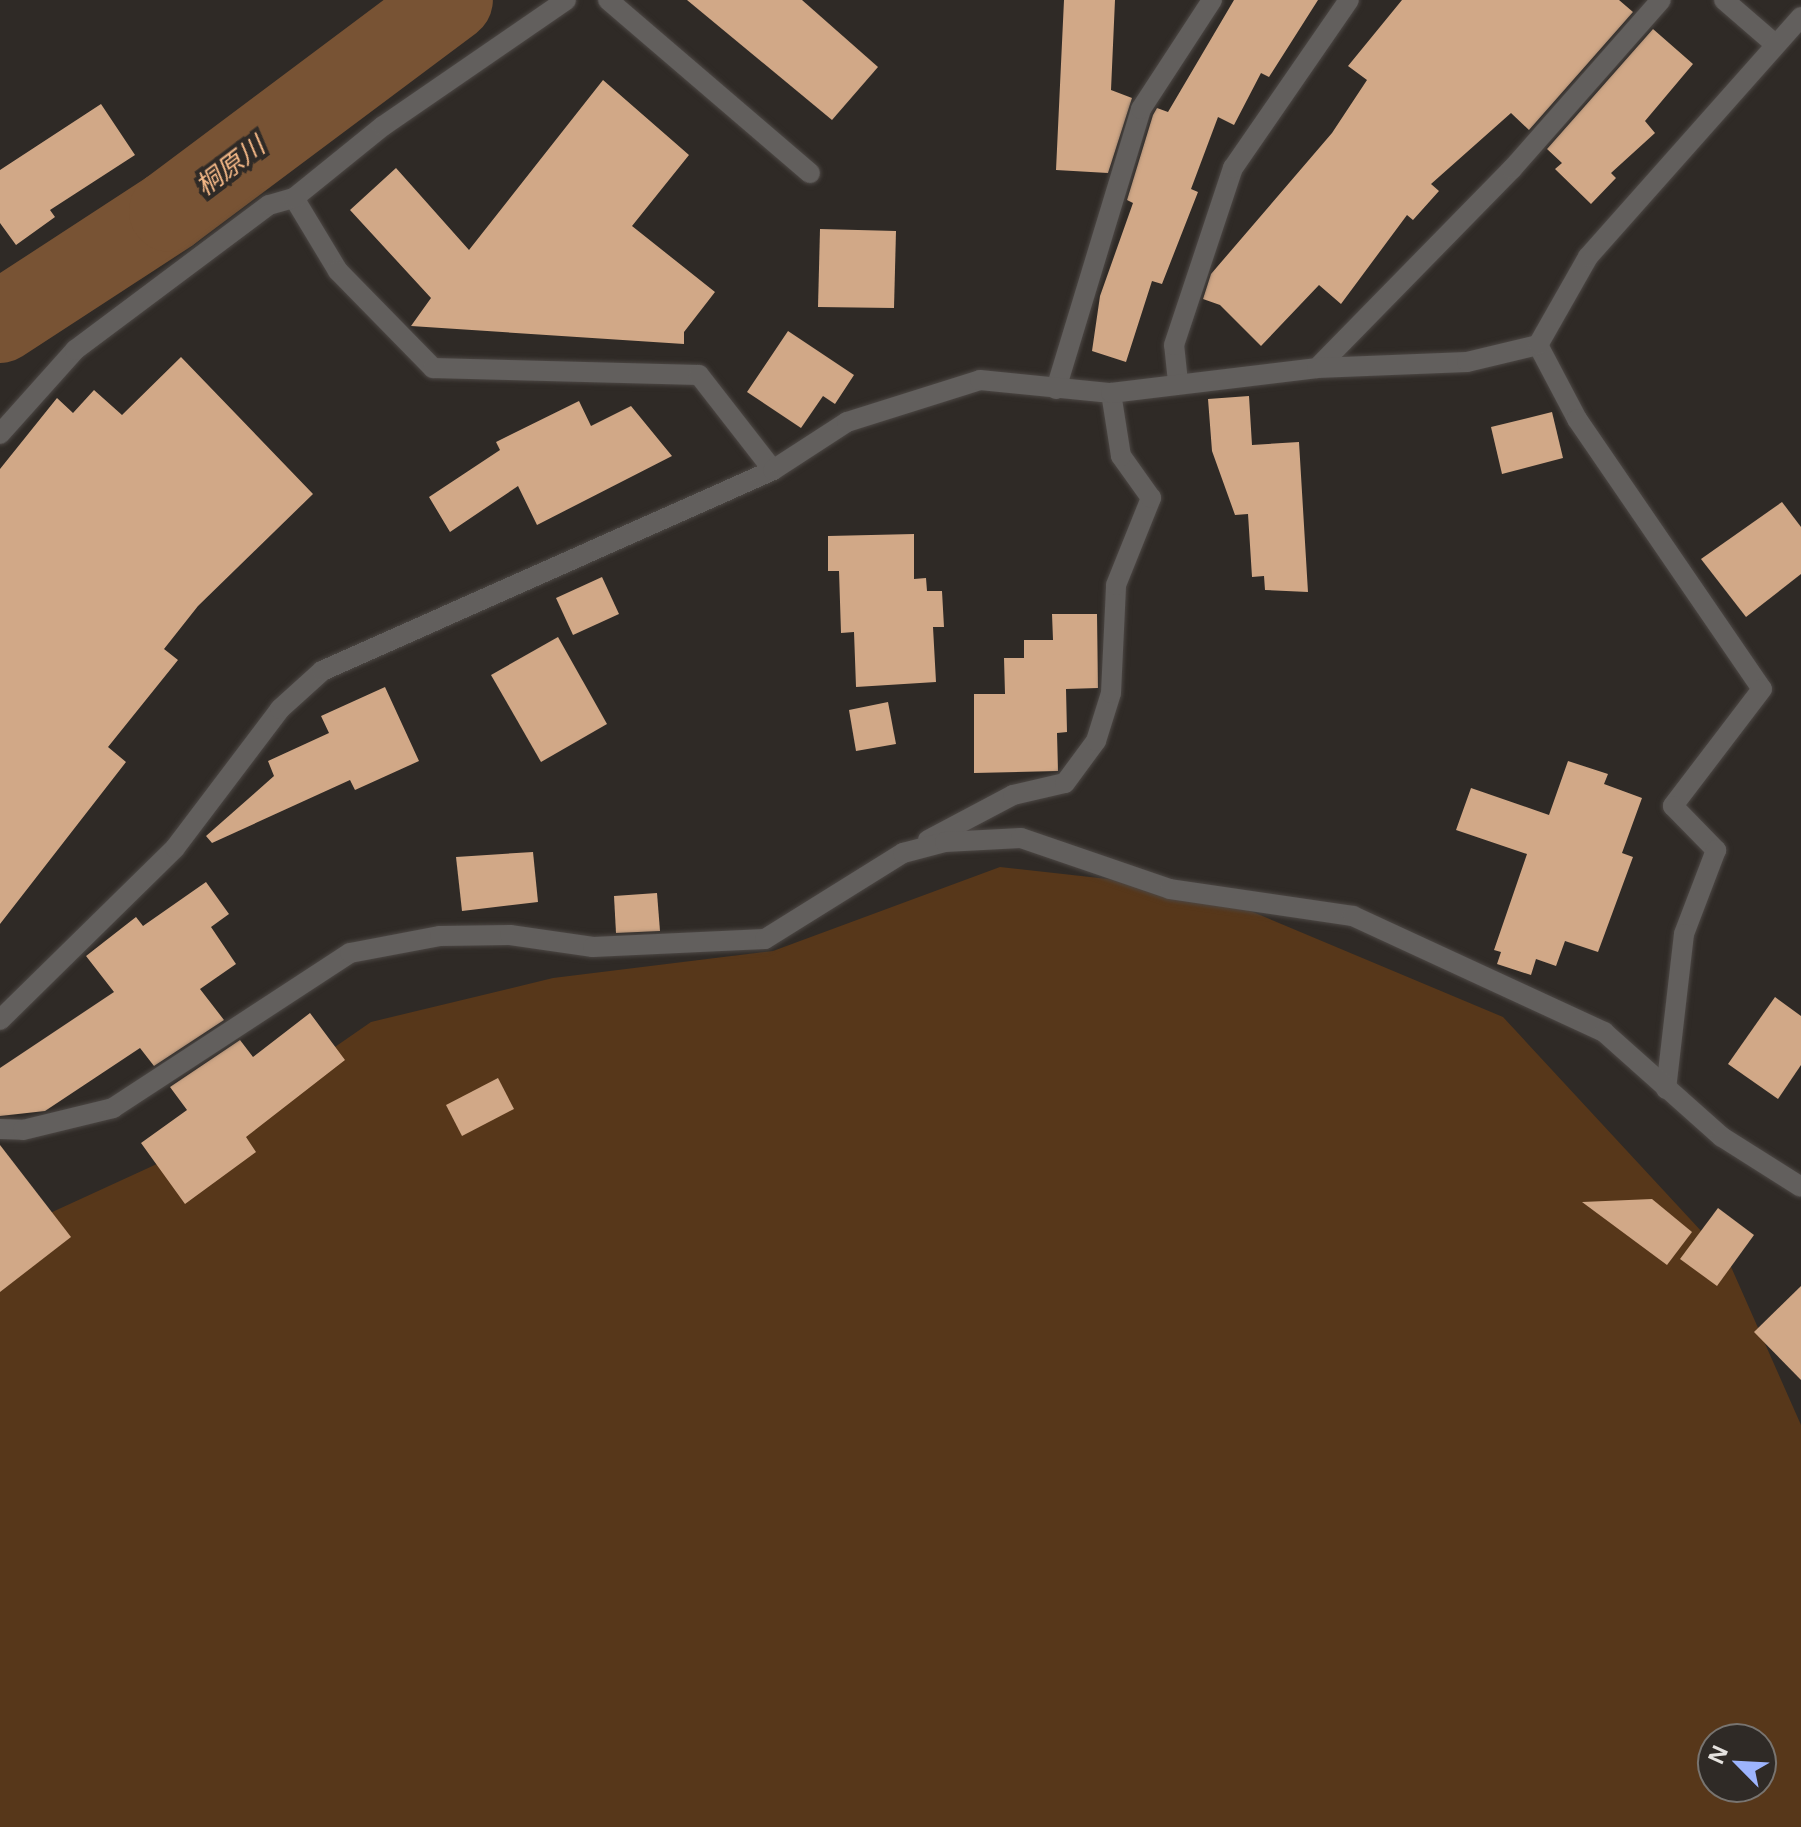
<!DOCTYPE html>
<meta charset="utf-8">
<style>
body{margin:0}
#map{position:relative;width:1801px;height:1827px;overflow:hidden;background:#2f2a26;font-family:"Open Sans","Noto Sans JP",sans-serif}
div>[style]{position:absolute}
.green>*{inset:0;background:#57371a}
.river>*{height:82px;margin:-41px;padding:0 41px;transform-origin:41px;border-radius:41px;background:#785334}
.building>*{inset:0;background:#d1a887}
.roads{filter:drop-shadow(0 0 2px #4c4744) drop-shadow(0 0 2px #4c4744)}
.service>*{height:20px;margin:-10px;padding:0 10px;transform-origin:10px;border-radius:10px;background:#625f5d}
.minor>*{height:20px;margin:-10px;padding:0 10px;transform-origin:10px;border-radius:10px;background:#625f5d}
span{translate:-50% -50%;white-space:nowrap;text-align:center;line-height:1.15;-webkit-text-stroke:8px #2f2a26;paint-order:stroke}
.water-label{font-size:26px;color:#f7ba88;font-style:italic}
.north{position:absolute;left:1697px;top:1723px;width:80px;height:80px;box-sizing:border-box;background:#2f2a26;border:2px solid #787470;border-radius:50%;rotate:294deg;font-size:22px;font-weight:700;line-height:32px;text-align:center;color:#e5e2df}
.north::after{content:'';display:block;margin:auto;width:28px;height:36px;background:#9db4fd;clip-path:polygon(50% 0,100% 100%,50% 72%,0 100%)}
</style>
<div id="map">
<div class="green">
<i style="clip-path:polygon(evenodd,1000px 867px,1198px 889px,1503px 1017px,1728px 1260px,1801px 1425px,1801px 1827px,0 1827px,0 1236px,183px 1152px,371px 1022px,553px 978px,773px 951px,1000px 867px,1713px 1739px,1761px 1739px,1761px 1787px,1713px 1787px,1713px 1739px)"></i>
</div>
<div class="river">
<i style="left:0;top:322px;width:203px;rotate:-33.1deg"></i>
<i style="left:170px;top:211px;width:352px;rotate:-36.8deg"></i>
</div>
<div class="building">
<i style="clip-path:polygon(687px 0,802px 0,878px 67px,832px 120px)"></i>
<i style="clip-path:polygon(1064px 0,1115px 0,1111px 90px,1132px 98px,1108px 173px,1056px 170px)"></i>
<i style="clip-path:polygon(1234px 0,1318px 0,1269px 77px,1261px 73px,1234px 125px,1218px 117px,1191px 189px,1198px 192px,1162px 284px,1152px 281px,1126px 362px,1092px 351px,1100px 296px,1133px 203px,1127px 200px,1153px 115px,1157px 108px,1168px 112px)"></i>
<i style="clip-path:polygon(1402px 0,1619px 0,1633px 12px,1529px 130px,1511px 113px,1431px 184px,1439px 191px,1413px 220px,1407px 215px,1341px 304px,1319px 285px,1261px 346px,1220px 305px,1203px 299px,1211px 274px,1332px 133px,1367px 80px,1348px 66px)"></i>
<i style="clip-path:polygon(1653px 29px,1693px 64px,1645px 121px,1655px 133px,1611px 173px,1616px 178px,1591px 204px,1555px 169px,1562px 163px,1547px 149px)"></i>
<i style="clip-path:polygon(603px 80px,689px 155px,632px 226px,715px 292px,684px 332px,684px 344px,411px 326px,431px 298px,350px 210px,396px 168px,469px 250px)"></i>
<i style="clip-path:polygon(101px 104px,135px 155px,50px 210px,55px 217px,16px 245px,0 223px,0 170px)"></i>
<i style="clip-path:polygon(820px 229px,896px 231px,894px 308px,818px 307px)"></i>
<i style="clip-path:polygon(788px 331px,854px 375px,835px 404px,823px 396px,801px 428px,747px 392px)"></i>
<i style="clip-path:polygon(181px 357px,313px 494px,198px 606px,164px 649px,178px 660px,108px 747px,126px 762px,0 924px,0 469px,57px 398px,73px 413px,94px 390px,122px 415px)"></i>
<i style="clip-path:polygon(1249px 396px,1252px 445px,1299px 442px,1308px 592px,1265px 590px,1264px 576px,1252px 577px,1248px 514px,1235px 515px,1212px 451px,1208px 399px)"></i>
<i style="clip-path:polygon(579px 401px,591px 426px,631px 406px,672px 456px,537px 525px,518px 486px,450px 532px,429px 497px,500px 450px,496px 442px)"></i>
<i style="clip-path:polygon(1552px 412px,1563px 458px,1502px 474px,1491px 427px)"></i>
<i style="clip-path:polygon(1782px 502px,1801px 527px,1801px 574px,1746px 617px,1701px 559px)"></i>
<i style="clip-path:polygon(914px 534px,914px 579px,926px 578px,927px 591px,942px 591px,944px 627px,933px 627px,936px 682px,856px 687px,854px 632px,841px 633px,839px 571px,828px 571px,828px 536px)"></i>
<i style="clip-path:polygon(602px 577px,619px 614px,573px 635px,556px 598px)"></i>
<i style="clip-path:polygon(1052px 614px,1097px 614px,1098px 688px,1066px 689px,1067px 732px,1057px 733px,1058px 771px,974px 773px,974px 694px,1005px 694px,1004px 658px,1024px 658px,1024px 640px,1053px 640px)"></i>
<i style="clip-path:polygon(558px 637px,607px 724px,541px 762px,491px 675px)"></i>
<i style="clip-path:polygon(385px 687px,419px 761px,355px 790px,350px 780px,212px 843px,206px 836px,274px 776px,268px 761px,329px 733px,321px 716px)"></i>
<i style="clip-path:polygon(888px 702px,896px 744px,856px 751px,849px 710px)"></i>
<i style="clip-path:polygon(1568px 761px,1608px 774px,1604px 784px,1642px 798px,1622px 853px,1633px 857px,1598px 952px,1565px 941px,1556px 966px,1536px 959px,1531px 975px,1497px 964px,1501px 952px,1494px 950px,1527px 854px,1456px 830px,1471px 788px,1549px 815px)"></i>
<i style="clip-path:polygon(533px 852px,538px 902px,462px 911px,456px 857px)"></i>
<i style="clip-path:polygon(206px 882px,229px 914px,211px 927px,236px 964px,200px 989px,224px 1020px,154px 1066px,140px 1048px,45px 1111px,0 1116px,0 1068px,114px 992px,86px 956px,136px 917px,143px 926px)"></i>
<i style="clip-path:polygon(657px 893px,660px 931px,616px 933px,614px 896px)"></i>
<i style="clip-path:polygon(1775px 997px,1801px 1016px,1801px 1065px,1778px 1099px,1728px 1064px)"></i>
<i style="clip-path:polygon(310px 1013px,345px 1060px,246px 1137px,256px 1152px,185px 1204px,141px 1143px,187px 1110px,170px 1087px,240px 1040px,253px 1057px)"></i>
<i style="clip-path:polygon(498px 1078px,514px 1109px,462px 1136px,446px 1105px)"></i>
<i style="clip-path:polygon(0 1145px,71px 1237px,0 1292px)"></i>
<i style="clip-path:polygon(1652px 1199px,1692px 1232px,1667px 1265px,1582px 1202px)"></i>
<i style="clip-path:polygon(1718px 1208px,1754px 1235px,1717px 1286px,1680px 1259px)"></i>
<i style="clip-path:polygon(1801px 1286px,1801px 1380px,1754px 1332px)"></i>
</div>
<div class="roads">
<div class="service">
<i style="left:608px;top:0;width:266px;rotate:40.6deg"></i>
</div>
<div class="minor">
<i style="left:1724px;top:0;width:67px;rotate:40.8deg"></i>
<i style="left:294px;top:198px;width:85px;rotate:58.9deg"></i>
<i style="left:338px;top:271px;width:136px;rotate:45.6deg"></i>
<i style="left:433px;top:368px;width:266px;rotate:1.5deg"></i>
<i style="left:699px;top:375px;width:120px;rotate:52.1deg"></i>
<i style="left:1538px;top:345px;width:84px;rotate:62.2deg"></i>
<i style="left:1577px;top:419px;width:327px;rotate:55.6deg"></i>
<i style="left:1762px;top:689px;width:147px;rotate:127.3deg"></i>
<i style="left:1673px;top:806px;width:62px;rotate:45.7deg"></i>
<i style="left:1716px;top:850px;width:90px;rotate:110.9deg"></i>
<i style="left:1684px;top:934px;width:156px;rotate:96.6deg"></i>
<i style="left:1317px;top:368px;width:279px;rotate:-45.6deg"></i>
<i style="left:1512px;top:169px;width:225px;rotate:-48.6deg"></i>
<i style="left:1178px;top:382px;width:37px;rotate:-96deg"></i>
<i style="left:1174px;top:345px;width:187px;rotate:-71.6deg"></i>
<i style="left:1233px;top:168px;width:204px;rotate:-55.4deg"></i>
<i style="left:1056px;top:389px;width:293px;rotate:-73.1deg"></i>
<i style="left:1141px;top:109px;width:130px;rotate:-56.9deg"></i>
<i style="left:0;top:434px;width:113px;rotate:-48.2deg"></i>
<i style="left:75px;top:350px;width:242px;rotate:-36.8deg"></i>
<i style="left:269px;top:205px;width:26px;rotate:-16deg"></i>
<i style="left:294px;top:198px;width:114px;rotate:-39deg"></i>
<i style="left:383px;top:126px;width:222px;rotate:-34.5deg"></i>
<i style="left:928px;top:840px;width:96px;rotate:-27.9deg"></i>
<i style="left:1013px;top:795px;width:53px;rotate:-13deg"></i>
<i style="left:1065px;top:783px;width:52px;rotate:-53.6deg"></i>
<i style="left:1096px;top:741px;width:50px;rotate:-72.6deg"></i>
<i style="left:1111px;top:693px;width:108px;rotate:-87.3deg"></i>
<i style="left:1116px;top:585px;width:94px;rotate:-68.1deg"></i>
<i style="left:1151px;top:498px;width:52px;rotate:-125.5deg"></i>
<i style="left:1121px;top:456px;width:64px;rotate:-99deg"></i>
<i style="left:0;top:1020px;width:245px;rotate:-44.5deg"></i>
<i style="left:175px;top:848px;width:174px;rotate:-52.9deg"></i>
<i style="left:280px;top:709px;width:57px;rotate:-42.1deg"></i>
<i style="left:322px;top:671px;width:494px;rotate:-24deg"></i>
<i style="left:773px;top:470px;width:88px;rotate:-33deg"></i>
<i style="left:847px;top:422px;width:139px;rotate:-17.5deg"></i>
<i style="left:980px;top:380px;width:132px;rotate:5.7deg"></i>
<i style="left:1111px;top:393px;width:208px;rotate:-6.9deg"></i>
<i style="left:1317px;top:368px;width:150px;rotate:-2.3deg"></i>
<i style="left:1467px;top:362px;width:73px;rotate:-13.5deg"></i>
<i style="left:1538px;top:345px;width:101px;rotate:-60.4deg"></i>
<i style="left:1588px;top:257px;width:321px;rotate:-48.4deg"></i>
<i style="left:0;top:1129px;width:23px;rotate:2deg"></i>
<i style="left:23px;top:1130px;width:93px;rotate:-13.7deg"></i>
<i style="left:113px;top:1108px;width:283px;rotate:-33.2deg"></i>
<i style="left:350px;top:953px;width:92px;rotate:-10.7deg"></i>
<i style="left:440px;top:936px;width:70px;rotate:-0.8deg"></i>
<i style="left:510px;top:935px;width:84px;rotate:8.2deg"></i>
<i style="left:593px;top:947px;width:172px;rotate:-2.7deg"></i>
<i style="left:765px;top:939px;width:163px;rotate:-31.9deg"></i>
<i style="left:903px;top:853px;width:43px;rotate:-14.7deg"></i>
<i style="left:945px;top:842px;width:76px;rotate:-3deg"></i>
<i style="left:1021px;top:838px;width:157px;rotate:18.9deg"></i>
<i style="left:1170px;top:889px;width:185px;rotate:8.4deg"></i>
<i style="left:1353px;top:916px;width:277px;rotate:24.8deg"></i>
<i style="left:1604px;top:1032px;width:158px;rotate:41.7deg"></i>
<i style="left:1722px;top:1137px;width:93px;rotate:32.3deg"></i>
</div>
</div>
<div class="water-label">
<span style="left:230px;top:166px;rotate:-37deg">桐原川</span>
</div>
<div class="north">N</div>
</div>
